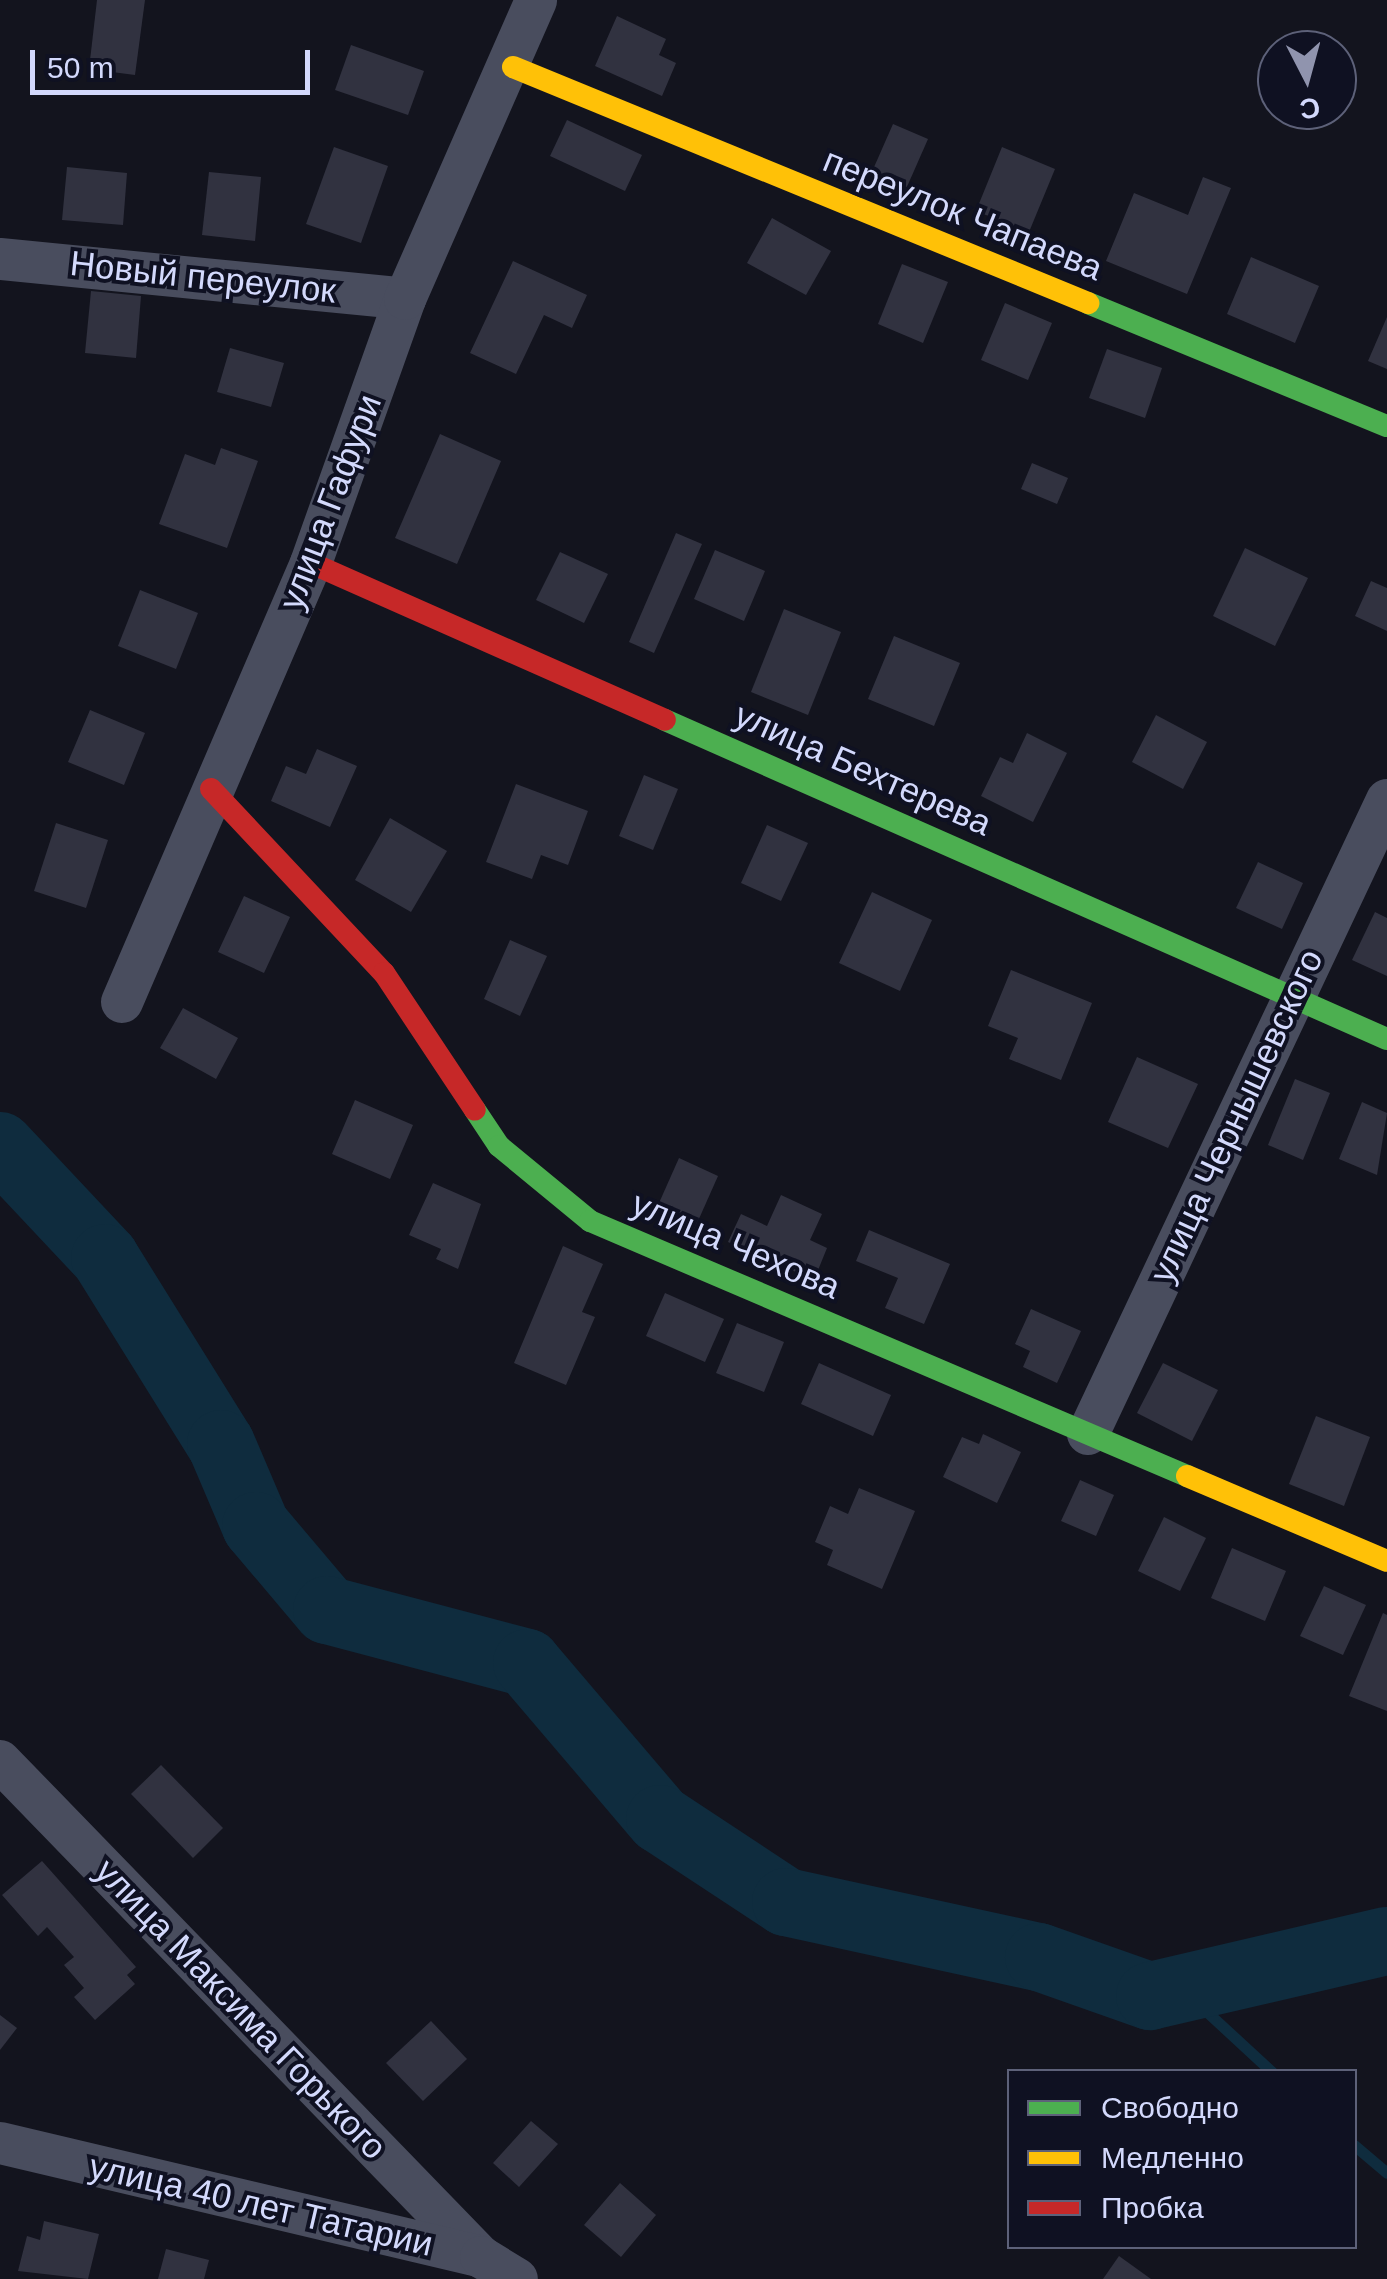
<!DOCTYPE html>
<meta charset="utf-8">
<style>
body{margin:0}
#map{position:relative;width:1387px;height:2279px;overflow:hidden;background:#13141e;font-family:Helvetica,sans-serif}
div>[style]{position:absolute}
.stream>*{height:11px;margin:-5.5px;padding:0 5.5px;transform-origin:5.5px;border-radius:5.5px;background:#0f2c3e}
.river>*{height:68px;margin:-34px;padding:0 34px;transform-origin:34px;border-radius:34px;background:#0f2c3e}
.building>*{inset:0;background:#313240}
.street>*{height:42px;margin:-21px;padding:0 21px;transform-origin:21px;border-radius:21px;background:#494d5e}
.fast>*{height:22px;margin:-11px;padding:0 11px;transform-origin:11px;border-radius:11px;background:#4caf50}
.slow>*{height:22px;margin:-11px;padding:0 11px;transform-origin:11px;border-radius:11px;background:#ffc107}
.jam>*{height:22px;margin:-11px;padding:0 11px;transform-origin:11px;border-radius:11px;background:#c62828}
span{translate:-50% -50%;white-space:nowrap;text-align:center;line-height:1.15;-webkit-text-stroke:8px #0f1122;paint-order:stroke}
.street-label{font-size:35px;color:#d3d9fc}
.legend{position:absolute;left:1007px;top:2069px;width:350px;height:180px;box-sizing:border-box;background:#0f1122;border:2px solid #5d6179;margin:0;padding:12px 18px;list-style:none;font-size:30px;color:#d3d9fc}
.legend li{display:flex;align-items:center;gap:20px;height:50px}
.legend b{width:50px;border:2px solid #5d6179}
.north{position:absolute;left:1257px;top:30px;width:100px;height:100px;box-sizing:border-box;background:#0f1122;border:2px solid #5d6179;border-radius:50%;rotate:174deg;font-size:28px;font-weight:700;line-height:40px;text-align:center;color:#d3d9fc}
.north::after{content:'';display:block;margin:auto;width:35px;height:45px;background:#9094ae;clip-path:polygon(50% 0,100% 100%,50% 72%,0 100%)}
.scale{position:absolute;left:30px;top:50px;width:280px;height:45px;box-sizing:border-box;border:5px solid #d3d9fc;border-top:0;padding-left:12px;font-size:30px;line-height:35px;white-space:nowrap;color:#d3d9fc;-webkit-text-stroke:8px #0f1122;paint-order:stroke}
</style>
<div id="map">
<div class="stream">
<i style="left:1181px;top:1988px;width:124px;rotate:42.7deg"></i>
<i style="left:1354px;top:2145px;width:43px;rotate:40.3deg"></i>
</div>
<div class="river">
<i style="left:0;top:1146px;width:154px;rotate:46.8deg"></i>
<i style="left:105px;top:1258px;width:219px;rotate:58.1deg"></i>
<i style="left:221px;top:1444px;width:89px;rotate:66.9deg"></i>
<i style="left:256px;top:1526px;width:110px;rotate:49.8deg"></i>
<i style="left:327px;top:1610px;width:207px;rotate:14.8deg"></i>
<i style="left:527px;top:1663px;width:205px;rotate:49.6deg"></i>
<i style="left:660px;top:1819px;width:151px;rotate:33.4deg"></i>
<i style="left:786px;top:1902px;width:259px;rotate:12.3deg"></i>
<i style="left:1039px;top:1957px;width:118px;rotate:19.4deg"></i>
<i style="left:1150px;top:1996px;width:243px;rotate:-13.1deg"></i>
</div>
<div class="building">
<i style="clip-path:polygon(97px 0,145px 0,135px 75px,89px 69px)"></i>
<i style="clip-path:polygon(617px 16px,666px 39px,659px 55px,676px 63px,662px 96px,595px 66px)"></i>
<i style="clip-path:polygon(351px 45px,424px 71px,408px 115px,335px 90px)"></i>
<i style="clip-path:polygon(567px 120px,642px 155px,625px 191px,550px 156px)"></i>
<i style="clip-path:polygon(893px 124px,928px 139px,906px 189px,871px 174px)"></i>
<i style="clip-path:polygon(334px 147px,388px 166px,361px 243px,306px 224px)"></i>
<i style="clip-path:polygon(1002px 147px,1055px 169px,1029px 232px,976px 211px)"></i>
<i style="clip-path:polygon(67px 167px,127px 173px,123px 225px,62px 220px)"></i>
<i style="clip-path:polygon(209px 172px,261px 177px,255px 241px,202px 235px)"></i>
<i style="clip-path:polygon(1203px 177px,1231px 188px,1187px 294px,1106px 261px,1134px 193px,1188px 215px)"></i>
<i style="clip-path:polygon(772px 218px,831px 251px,806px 295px,747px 263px)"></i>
<i style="clip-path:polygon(1251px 257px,1319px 286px,1295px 343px,1227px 314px)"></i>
<i style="clip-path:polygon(513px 261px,587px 295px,572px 328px,544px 315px,516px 374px,470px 353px)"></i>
<i style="clip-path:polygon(902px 264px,948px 282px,923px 343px,878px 324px)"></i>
<i style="clip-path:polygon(91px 291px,141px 296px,136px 358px,85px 353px)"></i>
<i style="clip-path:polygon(1005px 303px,1052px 323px,1028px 380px,981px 360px)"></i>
<i style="clip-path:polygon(1387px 317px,1387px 369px,1368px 361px)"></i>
<i style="clip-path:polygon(230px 348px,284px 363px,271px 407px,217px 392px)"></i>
<i style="clip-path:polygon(1107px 349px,1162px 368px,1145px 418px,1089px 398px)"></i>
<i style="clip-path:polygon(440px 434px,501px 461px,457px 564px,395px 538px)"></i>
<i style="clip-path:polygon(221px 448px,258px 461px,227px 548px,159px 524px,185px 454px,215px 465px)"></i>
<i style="clip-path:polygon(1032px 463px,1068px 478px,1057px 504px,1021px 489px)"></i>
<i style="clip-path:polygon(676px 533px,702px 544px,654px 653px,629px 642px)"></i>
<i style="clip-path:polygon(1245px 548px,1308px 578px,1275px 646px,1213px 616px)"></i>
<i style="clip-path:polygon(715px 550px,765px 571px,744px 621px,694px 599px)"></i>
<i style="clip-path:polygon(560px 552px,608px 574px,584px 623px,536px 600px)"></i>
<i style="clip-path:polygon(1371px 581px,1387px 588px,1387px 631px,1355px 616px)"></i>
<i style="clip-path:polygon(140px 590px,198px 613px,176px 669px,118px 646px)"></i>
<i style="clip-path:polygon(784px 609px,841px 632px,808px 715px,751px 692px)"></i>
<i style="clip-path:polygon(894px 636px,960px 663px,934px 726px,868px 699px)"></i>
<i style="clip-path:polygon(90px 710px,145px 733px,124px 785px,68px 762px)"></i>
<i style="clip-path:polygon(1156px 715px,1207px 742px,1183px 789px,1132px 762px)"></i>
<i style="clip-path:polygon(1027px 733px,1067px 753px,1033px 822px,981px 796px,1000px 757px,1013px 763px)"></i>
<i style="clip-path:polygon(317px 749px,357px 766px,330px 827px,271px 801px,286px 766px,306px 774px)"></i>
<i style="clip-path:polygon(644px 775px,678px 789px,653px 850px,619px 836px)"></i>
<i style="clip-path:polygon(516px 784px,588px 811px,568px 865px,541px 855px,532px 879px,486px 862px)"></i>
<i style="clip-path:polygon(390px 818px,447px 851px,411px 912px,355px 880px)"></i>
<i style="clip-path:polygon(56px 823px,108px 840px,86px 908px,34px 891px)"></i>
<i style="clip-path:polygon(767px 825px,808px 843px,781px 901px,741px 883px)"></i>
<i style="clip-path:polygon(1258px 862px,1303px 883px,1282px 929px,1236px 908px)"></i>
<i style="clip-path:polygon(872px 892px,932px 920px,900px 991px,839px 963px)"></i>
<i style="clip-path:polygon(244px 896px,290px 917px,264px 973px,218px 952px)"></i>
<i style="clip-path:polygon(1375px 912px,1387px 918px,1387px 976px,1352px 960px)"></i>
<i style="clip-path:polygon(510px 940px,547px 956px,520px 1016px,484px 999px)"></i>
<i style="clip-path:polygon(1011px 970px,1092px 1003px,1061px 1080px,1009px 1059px,1018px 1038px,988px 1026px)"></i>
<i style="clip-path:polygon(183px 1008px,238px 1038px,216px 1079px,160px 1048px)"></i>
<i style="clip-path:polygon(1137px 1057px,1198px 1084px,1168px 1148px,1108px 1122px)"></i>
<i style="clip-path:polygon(1295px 1079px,1330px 1093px,1303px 1160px,1268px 1145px)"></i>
<i style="clip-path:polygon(355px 1100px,413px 1125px,390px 1179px,332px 1154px)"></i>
<i style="clip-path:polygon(1362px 1102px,1387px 1113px,1377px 1175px,1339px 1159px)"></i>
<i style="clip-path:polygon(679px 1158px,718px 1176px,694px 1230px,655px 1212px)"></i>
<i style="clip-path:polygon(433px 1183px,481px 1204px,458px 1269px,436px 1259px,441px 1249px,409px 1235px)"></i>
<i style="clip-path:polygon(781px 1195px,822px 1214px,810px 1240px,827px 1248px,814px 1280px,728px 1242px,741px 1214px,767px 1226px)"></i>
<i style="clip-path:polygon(869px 1230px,950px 1264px,924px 1324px,885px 1308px,898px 1278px,856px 1261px)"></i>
<i style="clip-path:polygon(563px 1246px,603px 1264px,582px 1312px,595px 1317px,566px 1385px,514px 1363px)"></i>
<i style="clip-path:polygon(665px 1293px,724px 1319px,705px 1362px,646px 1336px)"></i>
<i style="clip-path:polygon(1031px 1309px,1081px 1331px,1057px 1383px,1023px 1367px,1030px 1351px,1015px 1344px)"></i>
<i style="clip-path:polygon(737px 1323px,784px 1342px,764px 1392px,716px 1373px)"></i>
<i style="clip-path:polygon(819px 1363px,891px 1395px,873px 1436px,801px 1404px)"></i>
<i style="clip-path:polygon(1163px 1363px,1218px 1390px,1192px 1441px,1137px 1413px)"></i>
<i style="clip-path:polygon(1316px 1416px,1370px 1437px,1344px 1506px,1289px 1484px)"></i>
<i style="clip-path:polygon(983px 1434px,1021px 1452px,997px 1503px,943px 1477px,962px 1437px,979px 1444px)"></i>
<i style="clip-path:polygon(1080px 1480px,1114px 1495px,1096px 1536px,1061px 1521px)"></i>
<i style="clip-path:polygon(859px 1488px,915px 1511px,882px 1589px,827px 1565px,833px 1550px,815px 1542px,830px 1506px,848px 1514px)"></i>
<i style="clip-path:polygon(1164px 1517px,1206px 1538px,1180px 1591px,1138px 1571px)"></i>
<i style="clip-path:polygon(1232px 1548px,1286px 1571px,1265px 1621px,1211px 1598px)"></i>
<i style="clip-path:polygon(1324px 1586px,1366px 1605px,1343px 1655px,1300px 1636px)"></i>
<i style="clip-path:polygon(1383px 1613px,1387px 1615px,1387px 1711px,1349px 1696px)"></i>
<i style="clip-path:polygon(161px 1765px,223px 1828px,193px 1858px,131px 1794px)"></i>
<i style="clip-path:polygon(42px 1861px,136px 1967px,127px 1975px,135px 1984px,95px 2020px,74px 1997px,84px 1988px,64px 1965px,74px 1957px,47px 1927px,38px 1936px,2px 1895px)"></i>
<i style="clip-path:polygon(0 2015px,17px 2028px,0 2050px)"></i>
<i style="clip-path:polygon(431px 2021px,467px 2059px,423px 2101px,386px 2063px)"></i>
<i style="clip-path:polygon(531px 2121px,558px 2144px,519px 2187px,493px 2163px)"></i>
<i style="clip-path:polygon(620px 2183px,656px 2215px,621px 2257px,584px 2225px)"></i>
<i style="clip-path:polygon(44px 2221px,99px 2234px,88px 2279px,18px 2271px,27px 2236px,40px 2240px)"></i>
<i style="clip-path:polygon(166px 2249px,209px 2260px,204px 2279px,158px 2279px)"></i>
<i style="clip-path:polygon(1119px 2256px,1151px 2279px,1103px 2279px)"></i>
</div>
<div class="street">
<i style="left:0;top:259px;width:407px;rotate:5.6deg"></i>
<i style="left:122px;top:1002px;width:478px;rotate:-66.7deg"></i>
<i style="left:311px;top:563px;width:280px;rotate:-70.4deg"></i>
<i style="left:405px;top:299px;width:326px;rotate:-66.3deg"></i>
<i style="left:1088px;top:1434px;width:701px;rotate:-64.75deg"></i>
<i style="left:0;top:1761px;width:691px;rotate:45.88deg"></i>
<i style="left:0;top:2143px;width:494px;rotate:13.3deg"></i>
<i style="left:481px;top:2257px;width:42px;rotate:31.4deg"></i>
</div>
<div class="fast">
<i style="left:1088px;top:303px;width:323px;rotate:22.4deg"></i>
<i style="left:665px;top:720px;width:789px;rotate:23.84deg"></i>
<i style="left:475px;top:1110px;width:43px;rotate:56.3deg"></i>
<i style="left:499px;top:1146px;width:118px;rotate:39.5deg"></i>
<i style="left:590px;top:1221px;width:649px;rotate:23.13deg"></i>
</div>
<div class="slow">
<i style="left:513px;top:67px;width:622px;rotate:22.31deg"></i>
<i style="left:1187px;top:1476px;width:217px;rotate:23deg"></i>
</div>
<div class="jam">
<i style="left:311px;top:563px;width:387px;rotate:23.9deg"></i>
<i style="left:211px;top:789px;width:253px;rotate:46.8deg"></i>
<i style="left:384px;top:973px;width:164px;rotate:56.4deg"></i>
</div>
<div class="street-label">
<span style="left:963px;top:214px;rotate:22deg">переулок Чапаева</span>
<span style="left:203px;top:277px;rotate:6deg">Новый переулок</span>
<span style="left:330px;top:502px;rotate:-69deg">улица Гафури</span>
<span style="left:863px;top:769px;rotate:24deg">улица Бехтерева</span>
<span style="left:1236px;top:1116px;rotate:-65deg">улица Чернышевского</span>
<span style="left:736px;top:1245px;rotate:23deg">улица Чехова</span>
<span style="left:241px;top:2009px;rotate:46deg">улица Максима Горького</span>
<span style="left:261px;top:2205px;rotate:13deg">улица 40 лет Татарии</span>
</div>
<ul class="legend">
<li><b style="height:12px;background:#4caf50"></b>Свободно</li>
<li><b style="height:12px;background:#ffc107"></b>Медленно</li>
<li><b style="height:12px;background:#c62828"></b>Пробка</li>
</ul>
<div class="north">С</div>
<div class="scale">50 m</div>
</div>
